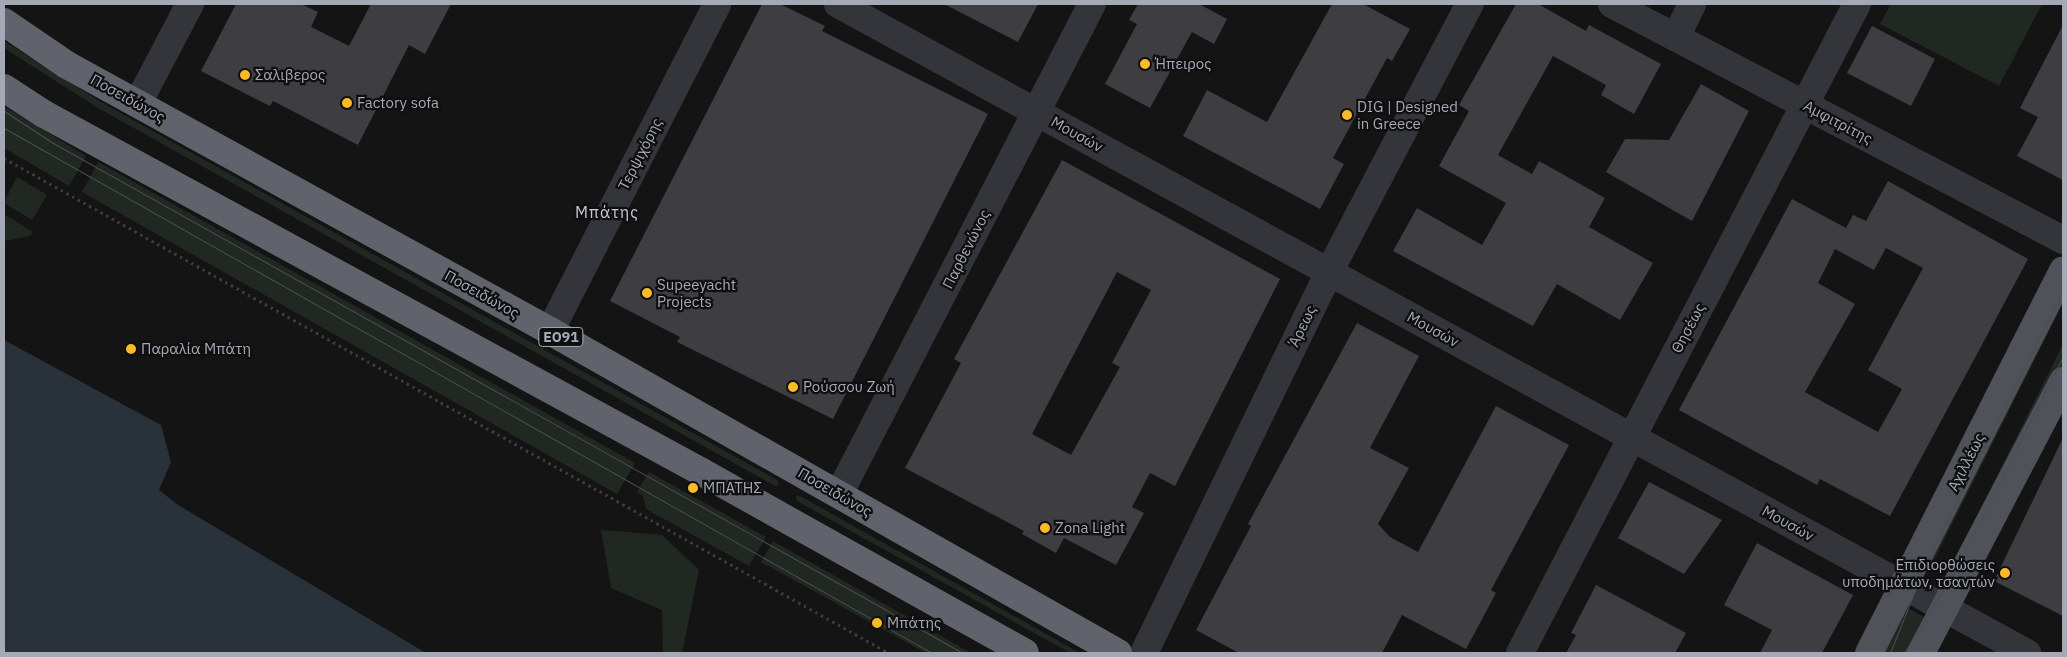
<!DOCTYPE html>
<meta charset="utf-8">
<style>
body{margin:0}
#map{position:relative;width:2067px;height:657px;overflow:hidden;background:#141415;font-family:"IBM Plex Sans",sans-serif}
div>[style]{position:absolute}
.green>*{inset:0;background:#202821}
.water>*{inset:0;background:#29323a}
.building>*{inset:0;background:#3e3e42}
.path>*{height:3px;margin-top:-1.5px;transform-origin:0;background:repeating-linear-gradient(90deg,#3a3c42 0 2.5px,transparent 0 6.5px)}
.minor>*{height:28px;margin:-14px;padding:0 14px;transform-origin:14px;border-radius:14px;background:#34353b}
.major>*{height:28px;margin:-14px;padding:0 14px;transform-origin:14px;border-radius:14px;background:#50525a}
.highway>*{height:28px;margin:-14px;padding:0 14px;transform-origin:14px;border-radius:14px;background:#60636c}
.tram>*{height:1px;margin:-0.5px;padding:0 0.5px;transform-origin:0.5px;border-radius:0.5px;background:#4b4d54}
.dots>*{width:14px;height:14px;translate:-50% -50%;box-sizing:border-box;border:2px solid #0f0f10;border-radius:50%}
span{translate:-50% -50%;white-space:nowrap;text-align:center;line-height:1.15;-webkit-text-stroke:4.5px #0f0f10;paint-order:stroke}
.shield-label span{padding:1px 4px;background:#0f0f10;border:1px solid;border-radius:4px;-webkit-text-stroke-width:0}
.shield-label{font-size:14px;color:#a5a9b6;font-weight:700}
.poi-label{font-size:15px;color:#a5a9b6}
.left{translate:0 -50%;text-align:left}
.right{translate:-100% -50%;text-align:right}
.street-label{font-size:15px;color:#a5a9b6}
.neighbourhood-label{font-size:16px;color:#c6c9d2;letter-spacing:1px}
.frame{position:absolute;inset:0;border:5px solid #a5a9b6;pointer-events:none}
</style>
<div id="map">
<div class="green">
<i style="clip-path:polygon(1891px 4px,2042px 4px,1999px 86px,1880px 24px)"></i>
<i style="clip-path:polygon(4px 41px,101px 102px,777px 480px,779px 484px,775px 486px,98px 108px,4px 48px)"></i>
<i style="clip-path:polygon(4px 106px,86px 156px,69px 186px,4px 148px)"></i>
<i style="clip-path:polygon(98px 162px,635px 463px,617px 494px,82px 192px)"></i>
<i style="clip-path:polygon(17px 177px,47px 195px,32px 220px,4px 203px)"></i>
<i style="clip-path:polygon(4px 214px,33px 232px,30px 236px,4px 241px)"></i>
<i style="clip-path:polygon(2063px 280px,2063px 303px,1930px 568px,1921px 564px)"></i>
<i style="clip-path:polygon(2063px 344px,2063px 366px,1955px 582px,1946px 578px)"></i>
<i style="clip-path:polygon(649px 472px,766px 537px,749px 566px,646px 509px,643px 496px,637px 492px)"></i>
<i style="clip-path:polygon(796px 496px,800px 496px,1080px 653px,1070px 653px,797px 501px)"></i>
<i style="clip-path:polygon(601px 530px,662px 535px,699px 570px,682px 653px,663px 653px,662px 610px,611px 588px)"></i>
<i style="clip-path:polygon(773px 541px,971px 653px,926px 653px,761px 562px)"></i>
<i style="clip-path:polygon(1906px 607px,1929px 620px,1913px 653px,1881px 653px)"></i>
</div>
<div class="water">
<i style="clip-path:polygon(4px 340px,161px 425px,171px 462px,159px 490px,178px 505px,426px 653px,4px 653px)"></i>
</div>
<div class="building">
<i style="clip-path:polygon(236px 4px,301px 4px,318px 12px,311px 27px,349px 46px,371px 4px,451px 4px,425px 54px,409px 45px,358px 145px,273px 101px,270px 106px,201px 71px)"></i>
<i style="clip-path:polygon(762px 4px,780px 4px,825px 26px,822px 31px,988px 114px,833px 419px,677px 342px,680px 337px,610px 301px)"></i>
<i style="clip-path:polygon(944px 4px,1038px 4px,1018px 42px)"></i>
<i style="clip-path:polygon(1138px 4px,1199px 4px,1227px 19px,1214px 44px,1192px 32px,1150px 108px,1105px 84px,1137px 24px,1129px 20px)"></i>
<i style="clip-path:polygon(1332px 4px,1363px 4px,1410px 29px,1392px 61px,1387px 58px,1333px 158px,1344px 164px,1320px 209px,1183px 136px,1207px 90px,1267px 122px)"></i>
<i style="clip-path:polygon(1516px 4px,1538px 4px,1586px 31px,1589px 25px,1661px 64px,1634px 114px,1601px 95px,1606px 85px,1553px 56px,1498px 155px,1532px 174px,1539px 161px,1605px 198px,1589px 227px,1653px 263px,1620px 320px,1557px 284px,1533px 326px,1393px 251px,1417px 208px,1482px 245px,1506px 203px,1439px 166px,1469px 111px,1459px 105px)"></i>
<i style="clip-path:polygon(2063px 25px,2063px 180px,2017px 156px,2038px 117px,2020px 108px)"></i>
<i style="clip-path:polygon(1872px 26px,1935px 59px,1911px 106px,1847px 73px)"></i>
<i style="clip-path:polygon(1701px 84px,1749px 111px,1692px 221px,1606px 172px,1625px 139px,1669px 140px)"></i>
<i style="clip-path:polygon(evenodd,1062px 160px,1280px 279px,1175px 486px,1150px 473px,1132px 507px,1144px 513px,1116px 565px,1064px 538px,1056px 553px,1022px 534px,1024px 531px,905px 468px,961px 363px,954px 359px,1062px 160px,1117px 272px,1151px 290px,1112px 363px,1120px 367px,1071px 455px,1032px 434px,1117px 272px)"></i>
<i style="clip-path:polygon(evenodd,1888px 181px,2028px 259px,1890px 516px,1820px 479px,1817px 485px,1679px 410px,1792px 199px,1846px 228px,1853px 215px,1866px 221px,1888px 181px,1886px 248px,1923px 268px,1868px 370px,1902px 389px,1878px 432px,1805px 392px,1855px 304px,1818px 283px,1835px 249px,1874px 270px,1886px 248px)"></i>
<i style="clip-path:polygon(1357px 323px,1419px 356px,1370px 448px,1409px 468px,1378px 524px,1390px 537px,1418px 552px,1496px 406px,1569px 445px,1491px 590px,1496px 593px,1466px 649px,1402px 615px,1382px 653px,1239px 653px,1196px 630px,1251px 526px,1248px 524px)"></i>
<i style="clip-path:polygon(2063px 438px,2063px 616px,1994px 581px)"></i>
<i style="clip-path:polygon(1649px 482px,1722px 520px,1684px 574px,1618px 538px)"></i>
<i style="clip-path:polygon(1757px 543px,1853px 595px,1822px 653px,1760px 653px,1772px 630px,1724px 605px)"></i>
<i style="clip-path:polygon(1596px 585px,1686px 633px,1675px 653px,1566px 653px,1576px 635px,1571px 633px)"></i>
</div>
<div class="path">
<i style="left:4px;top:158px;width:1014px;rotate:29.22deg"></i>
</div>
<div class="minor">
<i style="left:838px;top:4px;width:1355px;rotate:28.63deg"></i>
<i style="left:1612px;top:4px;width:509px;rotate:27.62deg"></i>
<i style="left:1676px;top:37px;width:37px;rotate:-64deg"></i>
<i style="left:138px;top:103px;width:112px;rotate:-62.3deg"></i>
<i style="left:550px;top:331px;width:367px;rotate:-62.9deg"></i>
<i style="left:839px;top:494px;width:551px;rotate:-62.69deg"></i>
<i style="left:1144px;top:653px;width:424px;rotate:-64.1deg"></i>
<i style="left:1329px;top:272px;width:303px;rotate:-62.3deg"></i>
<i style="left:1520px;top:653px;width:731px;rotate:-62.56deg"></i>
</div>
<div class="major">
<i style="left:1869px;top:653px;width:429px;rotate:-63.1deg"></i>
<i style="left:1921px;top:653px;width:307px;rotate:-62.4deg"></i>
</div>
<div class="highway">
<i style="left:4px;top:22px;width:76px;rotate:34.3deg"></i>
<i style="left:67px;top:65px;width:551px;rotate:28.84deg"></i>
<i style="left:550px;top:331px;width:653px;rotate:29.55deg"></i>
<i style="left:4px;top:88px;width:48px;rotate:33deg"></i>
<i style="left:44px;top:114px;width:747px;rotate:28.56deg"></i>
<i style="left:700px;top:471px;width:372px;rotate:29.2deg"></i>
</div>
<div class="tram">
<i style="left:4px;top:111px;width:59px;rotate:33.1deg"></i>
<i style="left:53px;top:143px;width:1043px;rotate:29.27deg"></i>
<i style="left:4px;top:128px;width:1066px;rotate:29.5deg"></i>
<i style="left:1890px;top:653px;width:100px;rotate:-68.3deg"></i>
<i style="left:1927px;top:560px;width:301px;rotate:-63.2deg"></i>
<i style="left:1904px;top:653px;width:95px;rotate:-58.3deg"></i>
<i style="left:1954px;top:572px;width:242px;rotate:-63.2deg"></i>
</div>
<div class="dots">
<i style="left:1145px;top:64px;background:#f9bb28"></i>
<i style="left:245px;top:75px;background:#f9bb28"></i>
<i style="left:347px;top:103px;background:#f9bb28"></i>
<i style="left:1347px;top:115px;background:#f9bb28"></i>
<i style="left:647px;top:293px;background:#f9bb28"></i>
<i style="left:131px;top:349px;background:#f9bb28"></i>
<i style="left:793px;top:387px;background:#f9bb28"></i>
<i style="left:693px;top:488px;background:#f9bb28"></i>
<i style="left:1045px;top:528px;background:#f9bb28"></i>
<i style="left:2005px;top:573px;background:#f9bb28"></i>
<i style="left:877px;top:623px;background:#f9bb28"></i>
</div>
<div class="shield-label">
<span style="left:561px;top:337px">ΕΟ91</span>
</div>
<div class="poi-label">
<span class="left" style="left:1155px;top:64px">Ήπειρος</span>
<span class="left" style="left:255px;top:75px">Σαλιβερος</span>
<span class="left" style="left:357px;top:103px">Factory sofa</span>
<span class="left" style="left:1357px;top:115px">DIG | Designed<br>in Greece</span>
<span class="left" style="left:657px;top:293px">Supeeyacht<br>Projects</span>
<span class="left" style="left:141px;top:349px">Παραλία Μπάτη</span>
<span class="left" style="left:803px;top:387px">Ρούσσου Ζωή</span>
<span class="left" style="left:703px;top:488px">ΜΠΑΤΗΣ</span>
<span class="left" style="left:1055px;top:528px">Zona Light</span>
<span class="right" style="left:1995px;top:573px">Επιδιορθώσεις<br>υποδημάτων, τσαντών</span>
<span class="left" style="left:887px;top:623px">Μπάτης</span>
</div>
<div class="street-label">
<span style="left:128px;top:98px;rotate:29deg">Ποσειδώνος</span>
<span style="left:1838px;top:122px;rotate:28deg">Αμφιτρίτης</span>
<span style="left:1077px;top:134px;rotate:29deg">Μουσών</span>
<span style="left:640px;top:154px;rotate:-63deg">Τερψιχόρης</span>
<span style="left:966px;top:249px;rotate:-63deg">Παρθενώνος</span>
<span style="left:482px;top:294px;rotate:29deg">Ποσειδώνος</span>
<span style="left:1302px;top:326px;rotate:-64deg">Άρεως</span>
<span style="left:1688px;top:328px;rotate:-62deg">Θησέως</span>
<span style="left:1433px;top:329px;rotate:29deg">Μουσών</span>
<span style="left:1966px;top:462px;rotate:-63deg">Αχιλλέως</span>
<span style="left:835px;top:492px;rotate:30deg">Ποσειδώνος</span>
<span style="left:1788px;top:523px;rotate:29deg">Μουσών</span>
</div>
<div class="neighbourhood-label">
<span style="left:607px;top:212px">Μπάτης</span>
</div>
<div class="frame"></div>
</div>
